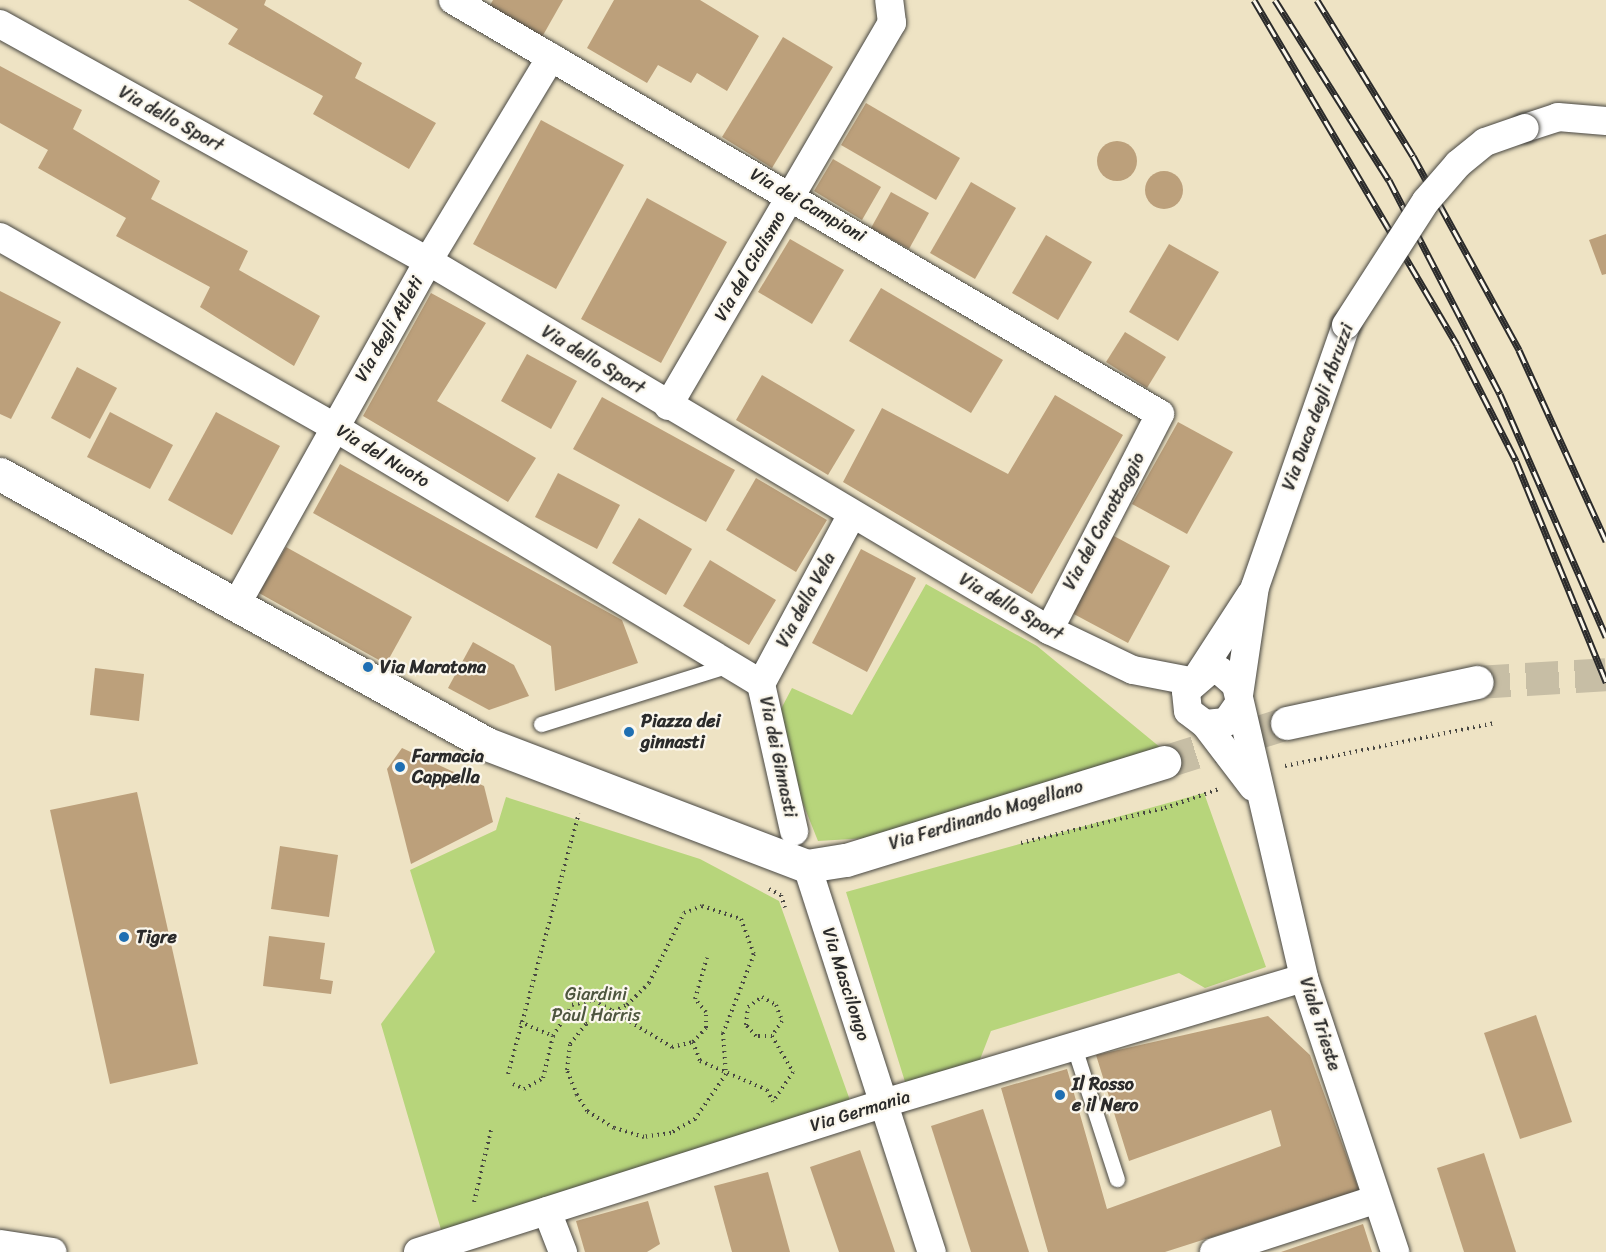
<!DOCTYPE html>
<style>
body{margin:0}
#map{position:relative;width:1606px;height:1252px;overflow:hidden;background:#eee3c4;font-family:Sriracha,sans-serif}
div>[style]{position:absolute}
.green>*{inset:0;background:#b7d57b}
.building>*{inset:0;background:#bca07b}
.round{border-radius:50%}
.secondary-tunnel>*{height:33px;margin-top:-16.5px;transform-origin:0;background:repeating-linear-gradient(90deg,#c7bea5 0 33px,transparent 0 49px)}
.path>*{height:4px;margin-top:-2px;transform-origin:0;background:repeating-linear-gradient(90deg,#484742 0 1.5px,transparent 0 6px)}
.roads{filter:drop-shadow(0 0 2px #484742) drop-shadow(0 0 2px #484742)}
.lane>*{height:15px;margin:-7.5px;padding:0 7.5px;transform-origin:7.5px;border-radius:7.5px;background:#fff}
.street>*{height:28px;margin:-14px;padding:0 14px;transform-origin:14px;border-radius:14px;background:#fff}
.secondary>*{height:33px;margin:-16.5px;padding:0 16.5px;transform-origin:16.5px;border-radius:16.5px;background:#fff}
.rail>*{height:7px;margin-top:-3.5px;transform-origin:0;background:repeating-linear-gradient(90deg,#fbf7ec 0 14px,#2b2b2b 0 28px);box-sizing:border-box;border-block:2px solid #2b2b2b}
.bridges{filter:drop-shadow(0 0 2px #484742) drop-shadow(0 0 2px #484742)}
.street-bridge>*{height:28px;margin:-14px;padding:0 14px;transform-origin:14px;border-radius:14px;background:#fff}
.dots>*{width:16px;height:16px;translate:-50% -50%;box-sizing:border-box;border:3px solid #fbf7ec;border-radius:50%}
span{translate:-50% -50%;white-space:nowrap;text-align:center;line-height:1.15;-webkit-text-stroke:4.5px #fbf7ec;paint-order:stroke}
.street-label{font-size:18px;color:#2b2b2b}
.poi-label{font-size:18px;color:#2b2b2b;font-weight:700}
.left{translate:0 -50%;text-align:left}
.park-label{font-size:18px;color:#4e563f}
</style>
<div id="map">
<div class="green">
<i style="clip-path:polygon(926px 584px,1037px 646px,1161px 748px,868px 838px,818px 841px,772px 726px,792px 688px,852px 715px)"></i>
<i style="clip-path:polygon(1204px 793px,1266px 967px,1205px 988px,1179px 973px,991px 1031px,979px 1062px,906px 1085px,846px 892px)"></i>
<i style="clip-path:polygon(506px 797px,700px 859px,779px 901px,852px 1106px,442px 1233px,381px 1024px,435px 952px,410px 870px,496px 830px)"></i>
</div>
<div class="building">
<i style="clip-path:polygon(188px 0,266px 0,264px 5px,362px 63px,355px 78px,436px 123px,409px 169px,313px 114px,323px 96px,228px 44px,238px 29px)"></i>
<i style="clip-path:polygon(493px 0,563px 0,542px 37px,489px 7px)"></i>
<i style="clip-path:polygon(614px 0,700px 0,759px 36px,727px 91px,697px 73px,691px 83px,658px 65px,647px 83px,587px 48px)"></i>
<i style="clip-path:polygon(783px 37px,833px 67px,772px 168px,722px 137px)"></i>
<i style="clip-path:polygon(0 66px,82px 110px,73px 129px,160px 181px,151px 199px,248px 251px,239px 270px,320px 316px,294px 366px,200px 307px,210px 287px,116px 236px,126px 218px,38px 168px,48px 150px,0 123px)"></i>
<i style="clip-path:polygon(866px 103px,960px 158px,936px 200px,841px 145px)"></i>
<i style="clip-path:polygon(541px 120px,624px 165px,556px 289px,473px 244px)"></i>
<i class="round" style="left:1097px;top:141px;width:40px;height:40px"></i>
<i style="clip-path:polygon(833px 159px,881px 187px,862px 220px,814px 191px)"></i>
<i class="round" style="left:1145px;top:171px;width:38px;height:38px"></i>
<i style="clip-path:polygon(971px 182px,1016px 208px,975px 279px,930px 253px)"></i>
<i style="clip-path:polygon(891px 192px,929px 213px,909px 249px,871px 228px)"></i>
<i style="clip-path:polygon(647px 198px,727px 242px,661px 363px,581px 319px)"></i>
<i style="clip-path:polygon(1606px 234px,1606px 274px,1602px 275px,1589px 240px)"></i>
<i style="clip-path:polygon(1046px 235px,1092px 262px,1058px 320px,1012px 293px)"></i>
<i style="clip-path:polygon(790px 239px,844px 270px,812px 324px,758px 292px)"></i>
<i style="clip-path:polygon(1169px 244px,1219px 272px,1178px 341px,1129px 312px)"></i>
<i style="clip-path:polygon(881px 288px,1003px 360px,971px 413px,849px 341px)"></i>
<i style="clip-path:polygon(0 291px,61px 322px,11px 419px,0 414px)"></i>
<i style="clip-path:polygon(431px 293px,486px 323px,437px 401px,536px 458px,508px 502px,363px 416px)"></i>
<i style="clip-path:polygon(1125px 332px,1166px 357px,1147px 388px,1106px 362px)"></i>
<i style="clip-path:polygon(527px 354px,577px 381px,551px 429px,501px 401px)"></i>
<i style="clip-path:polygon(77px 367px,117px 388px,90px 439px,51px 418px)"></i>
<i style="clip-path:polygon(762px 375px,855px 430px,828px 475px,736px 420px)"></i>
<i style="clip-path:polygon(1055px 395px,1123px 435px,1032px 594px,843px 482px,882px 408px,1008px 474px)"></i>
<i style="clip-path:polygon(602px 397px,735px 470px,706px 522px,573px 449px)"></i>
<i style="clip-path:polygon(110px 412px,173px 445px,150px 489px,87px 457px)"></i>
<i style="clip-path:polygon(216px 412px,280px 446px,232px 535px,168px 500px)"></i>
<i style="clip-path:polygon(1178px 422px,1233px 452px,1187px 534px,1132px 504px)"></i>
<i style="clip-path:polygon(340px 464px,622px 620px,638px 663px,555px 691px,551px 646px,313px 513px)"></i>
<i style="clip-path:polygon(558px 473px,620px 505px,597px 549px,535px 517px)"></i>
<i style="clip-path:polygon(756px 478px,827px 520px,796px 572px,726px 530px)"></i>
<i style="clip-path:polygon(639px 518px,692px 549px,666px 595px,612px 563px)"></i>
<i style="clip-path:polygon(1112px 535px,1170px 566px,1128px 643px,1070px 612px)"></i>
<i style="clip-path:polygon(286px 547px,412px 617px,386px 664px,259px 593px)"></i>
<i style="clip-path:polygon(861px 549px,916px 578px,867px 672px,812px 643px)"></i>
<i style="clip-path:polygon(710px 560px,776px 600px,749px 645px,683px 606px)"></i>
<i style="clip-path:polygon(473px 642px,514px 665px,529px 696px,489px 710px,448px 688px)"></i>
<i style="clip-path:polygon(95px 668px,144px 674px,139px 721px,90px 715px)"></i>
<i style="clip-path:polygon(402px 748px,484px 786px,493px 822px,411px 864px,387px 769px)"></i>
<i style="clip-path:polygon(137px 792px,198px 1064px,110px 1084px,50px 810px)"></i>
<i style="clip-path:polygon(280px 846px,338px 855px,329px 917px,271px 909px)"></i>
<i style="clip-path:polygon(269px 936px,325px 943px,320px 979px,333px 981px,331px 994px,263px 986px)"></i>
<i style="clip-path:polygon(1536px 1015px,1572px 1122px,1520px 1139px,1484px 1033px)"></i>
<i style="clip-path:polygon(1268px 1016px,1310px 1055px,1359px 1190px,1165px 1252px,1048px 1252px,1001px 1088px,1067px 1069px,1107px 1209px,1281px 1146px,1271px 1110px,1129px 1161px,1096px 1055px)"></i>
<i style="clip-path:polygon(983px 1109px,1029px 1252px,971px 1252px,931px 1126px)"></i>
<i style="clip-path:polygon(860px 1150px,895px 1252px,839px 1252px,810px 1167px)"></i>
<i style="clip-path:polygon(1484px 1153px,1516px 1252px,1464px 1252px,1437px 1168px)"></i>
<i style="clip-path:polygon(768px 1172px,790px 1252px,732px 1252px,714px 1186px)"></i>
<i style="clip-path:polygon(648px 1201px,660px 1244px,647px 1252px,585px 1252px,576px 1221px)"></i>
<i style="clip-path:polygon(1363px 1224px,1372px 1252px,1281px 1252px)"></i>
</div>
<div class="secondary-tunnel">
<i style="left:1477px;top:682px;width:129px;rotate:-3.5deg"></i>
<i style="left:1164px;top:762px;width:129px;rotate:-17.6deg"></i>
</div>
<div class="path">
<i style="left:1285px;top:766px;width:214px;rotate:-11.6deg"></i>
<i style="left:1021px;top:843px;width:148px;rotate:-13.7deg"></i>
<i style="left:1165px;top:808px;width:57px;rotate:-19.4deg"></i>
<i style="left:769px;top:889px;width:13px;rotate:27deg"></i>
<i style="left:781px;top:895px;width:13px;rotate:72deg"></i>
<i style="left:702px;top:906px;width:41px;rotate:18.4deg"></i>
<i style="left:741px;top:919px;width:37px;rotate:70deg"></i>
<i style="left:754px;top:954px;width:85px;rotate:111.4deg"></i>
<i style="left:723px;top:1033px;width:41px;rotate:85.8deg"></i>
<i style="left:726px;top:1074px;width:55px;rotate:124.6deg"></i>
<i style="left:695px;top:1119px;width:28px;rotate:150deg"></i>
<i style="left:671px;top:1133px;width:27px;rotate:172deg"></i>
<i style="left:644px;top:1137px;width:31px;rotate:-163deg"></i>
<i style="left:614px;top:1128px;width:32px;rotate:-148deg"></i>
<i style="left:587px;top:1111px;width:19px;rotate:-122deg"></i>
<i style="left:577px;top:1095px;width:27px;rotate:-112deg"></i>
<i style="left:567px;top:1070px;width:26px;rotate:-83deg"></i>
<i style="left:570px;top:1044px;width:26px;rotate:-51deg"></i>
<i style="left:586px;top:1024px;width:45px;rotate:-24.9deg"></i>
<i style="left:627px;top:1005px;width:31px;rotate:-45deg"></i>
<i style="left:649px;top:983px;width:78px;rotate:-63.4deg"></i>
<i style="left:684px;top:913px;width:19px;rotate:-21deg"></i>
<i style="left:520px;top:1022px;width:36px;rotate:23deg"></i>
<i style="left:772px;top:1036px;width:16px;rotate:180deg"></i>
<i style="left:756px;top:1036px;width:15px;rotate:-132deg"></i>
<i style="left:746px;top:1025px;width:18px;rotate:-84deg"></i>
<i style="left:748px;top:1007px;width:17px;rotate:-36deg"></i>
<i style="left:762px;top:997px;width:16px;rotate:30deg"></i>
<i style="left:776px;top:1005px;width:17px;rotate:69deg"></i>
<i style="left:782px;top:1021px;width:18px;rotate:124deg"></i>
<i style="left:772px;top:1036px;width:42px;rotate:59.7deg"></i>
<i style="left:793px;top:1072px;width:36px;rotate:124deg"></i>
<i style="left:693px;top:1042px;width:20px;rotate:70deg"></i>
<i style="left:700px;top:1061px;width:73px;rotate:23.4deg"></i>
<i style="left:767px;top:1090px;width:13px;rotate:63deg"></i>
<i style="left:508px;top:1074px;width:270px;rotate:-74.8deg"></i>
<i style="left:513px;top:1084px;width:12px;rotate:24deg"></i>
<i style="left:524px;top:1089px;width:22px;rotate:-30deg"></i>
<i style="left:543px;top:1078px;width:43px;rotate:-76.6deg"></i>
<i style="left:553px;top:1036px;width:36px;rotate:-58deg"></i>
<i style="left:572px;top:1005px;width:23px;rotate:-13deg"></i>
<i style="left:594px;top:1000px;width:91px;rotate:31.1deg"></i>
<i style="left:672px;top:1047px;width:22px;rotate:-13deg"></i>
<i style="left:693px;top:1042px;width:19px;rotate:-47deg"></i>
<i style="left:706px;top:1028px;width:16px;rotate:-90deg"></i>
<i style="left:706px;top:1012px;width:17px;rotate:-130deg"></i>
<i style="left:695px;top:999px;width:43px;rotate:-73.7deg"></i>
<i style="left:474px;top:1202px;width:74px;rotate:-76.7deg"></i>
</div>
<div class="roads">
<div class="lane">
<i style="left:541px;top:724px;width:197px;rotate:-17.4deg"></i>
<i style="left:1074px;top:1047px;width:139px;rotate:72deg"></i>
</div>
<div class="street">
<i style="left:453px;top:0;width:819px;rotate:30.35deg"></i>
<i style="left:1160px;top:414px;width:243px;rotate:117.2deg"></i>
<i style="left:0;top:24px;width:489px;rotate:29deg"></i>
<i style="left:428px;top:261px;width:722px;rotate:30.72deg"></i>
<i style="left:1049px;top:630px;width:93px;rotate:25.5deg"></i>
<i style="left:1133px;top:670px;width:58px;rotate:10.9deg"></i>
<i style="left:1525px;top:128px;width:35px;rotate:-18deg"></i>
<i style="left:1558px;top:117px;width:48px;rotate:4.8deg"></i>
<i style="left:0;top:237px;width:384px;rotate:29.6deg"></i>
<i style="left:334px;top:427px;width:498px;rotate:31deg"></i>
<i style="left:668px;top:406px;width:444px;rotate:-59.7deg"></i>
<i style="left:892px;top:23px;width:23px;rotate:-97deg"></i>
<i style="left:235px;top:607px;width:396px;rotate:-60.8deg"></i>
<i style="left:428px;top:261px;width:238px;rotate:-58.9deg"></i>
<i style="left:1199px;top:674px;width:95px;rotate:-57deg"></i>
<i style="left:761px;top:684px;width:191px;rotate:-61.8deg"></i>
<i style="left:761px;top:684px;width:151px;rotate:77.3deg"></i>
<i style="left:1239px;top:695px;width:109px;rotate:-81.6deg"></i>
<i style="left:1255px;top:587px;width:277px;rotate:-70.8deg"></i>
<i style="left:1238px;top:705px;width:21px;rotate:125deg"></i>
<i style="left:1226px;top:722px;width:21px;rotate:175deg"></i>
<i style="left:1205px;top:724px;width:21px;rotate:-143deg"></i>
<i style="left:1188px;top:711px;width:20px;rotate:-96deg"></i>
<i style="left:1186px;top:691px;width:30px;rotate:-41deg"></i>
<i style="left:1209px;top:671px;width:11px"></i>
<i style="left:1220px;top:671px;width:21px;rotate:41deg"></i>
<i style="left:1236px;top:685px;width:301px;rotate:76.9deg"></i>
<i style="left:1304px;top:978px;width:289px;rotate:71.6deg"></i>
<i style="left:1205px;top:724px;width:79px;rotate:52.7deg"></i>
<i style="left:807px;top:866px;width:406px;rotate:72.1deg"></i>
<i style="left:547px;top:1211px;width:44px;rotate:68.7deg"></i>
<i style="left:0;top:1244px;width:53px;rotate:8.7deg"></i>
<i style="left:418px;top:1252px;width:489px;rotate:-17.7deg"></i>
<i style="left:884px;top:1103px;width:438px;rotate:-16.6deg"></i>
<i style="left:1214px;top:1252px;width:171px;rotate:-18deg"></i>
</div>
<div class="secondary">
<i style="left:0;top:474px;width:557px;rotate:29deg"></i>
<i style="left:487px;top:744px;width:342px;rotate:20.9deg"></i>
<i style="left:807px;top:866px;width:39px;rotate:-9deg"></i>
<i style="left:846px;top:860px;width:333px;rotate:-17.1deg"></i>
<i style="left:1287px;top:723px;width:194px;rotate:-12.2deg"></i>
</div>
</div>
<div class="rail">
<i style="left:1254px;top:0;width:400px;rotate:59.5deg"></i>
<i style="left:1457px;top:345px;width:130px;rotate:63deg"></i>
<i style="left:1516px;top:461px;width:239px;rotate:67.8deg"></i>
<i style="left:1275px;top:0;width:213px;rotate:57.7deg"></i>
<i style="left:1389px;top:180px;width:241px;rotate:62.6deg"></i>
<i style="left:1500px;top:394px;width:265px;rotate:66.4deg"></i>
<i style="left:1317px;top:0;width:183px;rotate:58.4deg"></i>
<i style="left:1413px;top:156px;width:221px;rotate:61.3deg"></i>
<i style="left:1519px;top:350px;width:210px;rotate:65.5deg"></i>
</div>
<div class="bridges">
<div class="street-bridge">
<i style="left:1346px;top:325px;width:148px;rotate:-57.2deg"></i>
<i style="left:1426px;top:201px;width:49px;rotate:-49.1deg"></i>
<i style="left:1458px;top:164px;width:35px;rotate:-39deg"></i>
<i style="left:1485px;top:142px;width:42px;rotate:-19.3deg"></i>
</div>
</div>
<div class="dots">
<i style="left:368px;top:667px;background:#1f6fb2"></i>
<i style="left:629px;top:732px;background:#1f6fb2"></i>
<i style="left:400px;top:767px;background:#1f6fb2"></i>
<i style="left:124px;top:937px;background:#1f6fb2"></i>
<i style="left:1060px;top:1095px;background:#1f6fb2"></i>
</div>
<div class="street-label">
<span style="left:171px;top:119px;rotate:29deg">Via dello Sport</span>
<span style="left:808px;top:205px;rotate:30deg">Via dei Campioni</span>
<span style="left:750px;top:266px;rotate:-60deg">Via del Ciclismo</span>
<span style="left:389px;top:329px;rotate:-60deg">Via degli Atleti</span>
<span style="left:593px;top:360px;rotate:31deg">Via dello Sport</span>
<span style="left:1318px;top:407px;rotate:-70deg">Via Duca degli Abruzzi</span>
<span style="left:383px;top:456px;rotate:31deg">Via del Nuoto</span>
<span style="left:1104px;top:521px;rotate:-62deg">Via del Canottaggio</span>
<span style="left:806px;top:600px;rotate:-62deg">Via della Vela</span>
<span style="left:1011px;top:607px;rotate:30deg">Via dello Sport</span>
<span style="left:778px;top:757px;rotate:78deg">Via dei Ginnasti</span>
<span style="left:986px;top:815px;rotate:-17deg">Via Ferdinando Magellano</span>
<span style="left:846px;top:984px;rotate:72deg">Via Mascilongo</span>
<span style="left:1320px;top:1024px;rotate:72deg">Viale Trieste</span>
<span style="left:860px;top:1111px;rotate:-17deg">Via Germania</span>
</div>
<div class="poi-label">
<span class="left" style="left:380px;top:667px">Via Maratona</span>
<span class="left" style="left:641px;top:732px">Piazza dei<br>ginnasti</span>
<span class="left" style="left:412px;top:767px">Farmacia<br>Cappella</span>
<span class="left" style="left:136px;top:937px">Tigre</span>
<span class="left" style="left:1072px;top:1095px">Il Rosso<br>e il Nero</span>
</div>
<div class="park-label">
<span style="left:596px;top:1005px">Giardini<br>Paul Harris</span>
</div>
</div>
